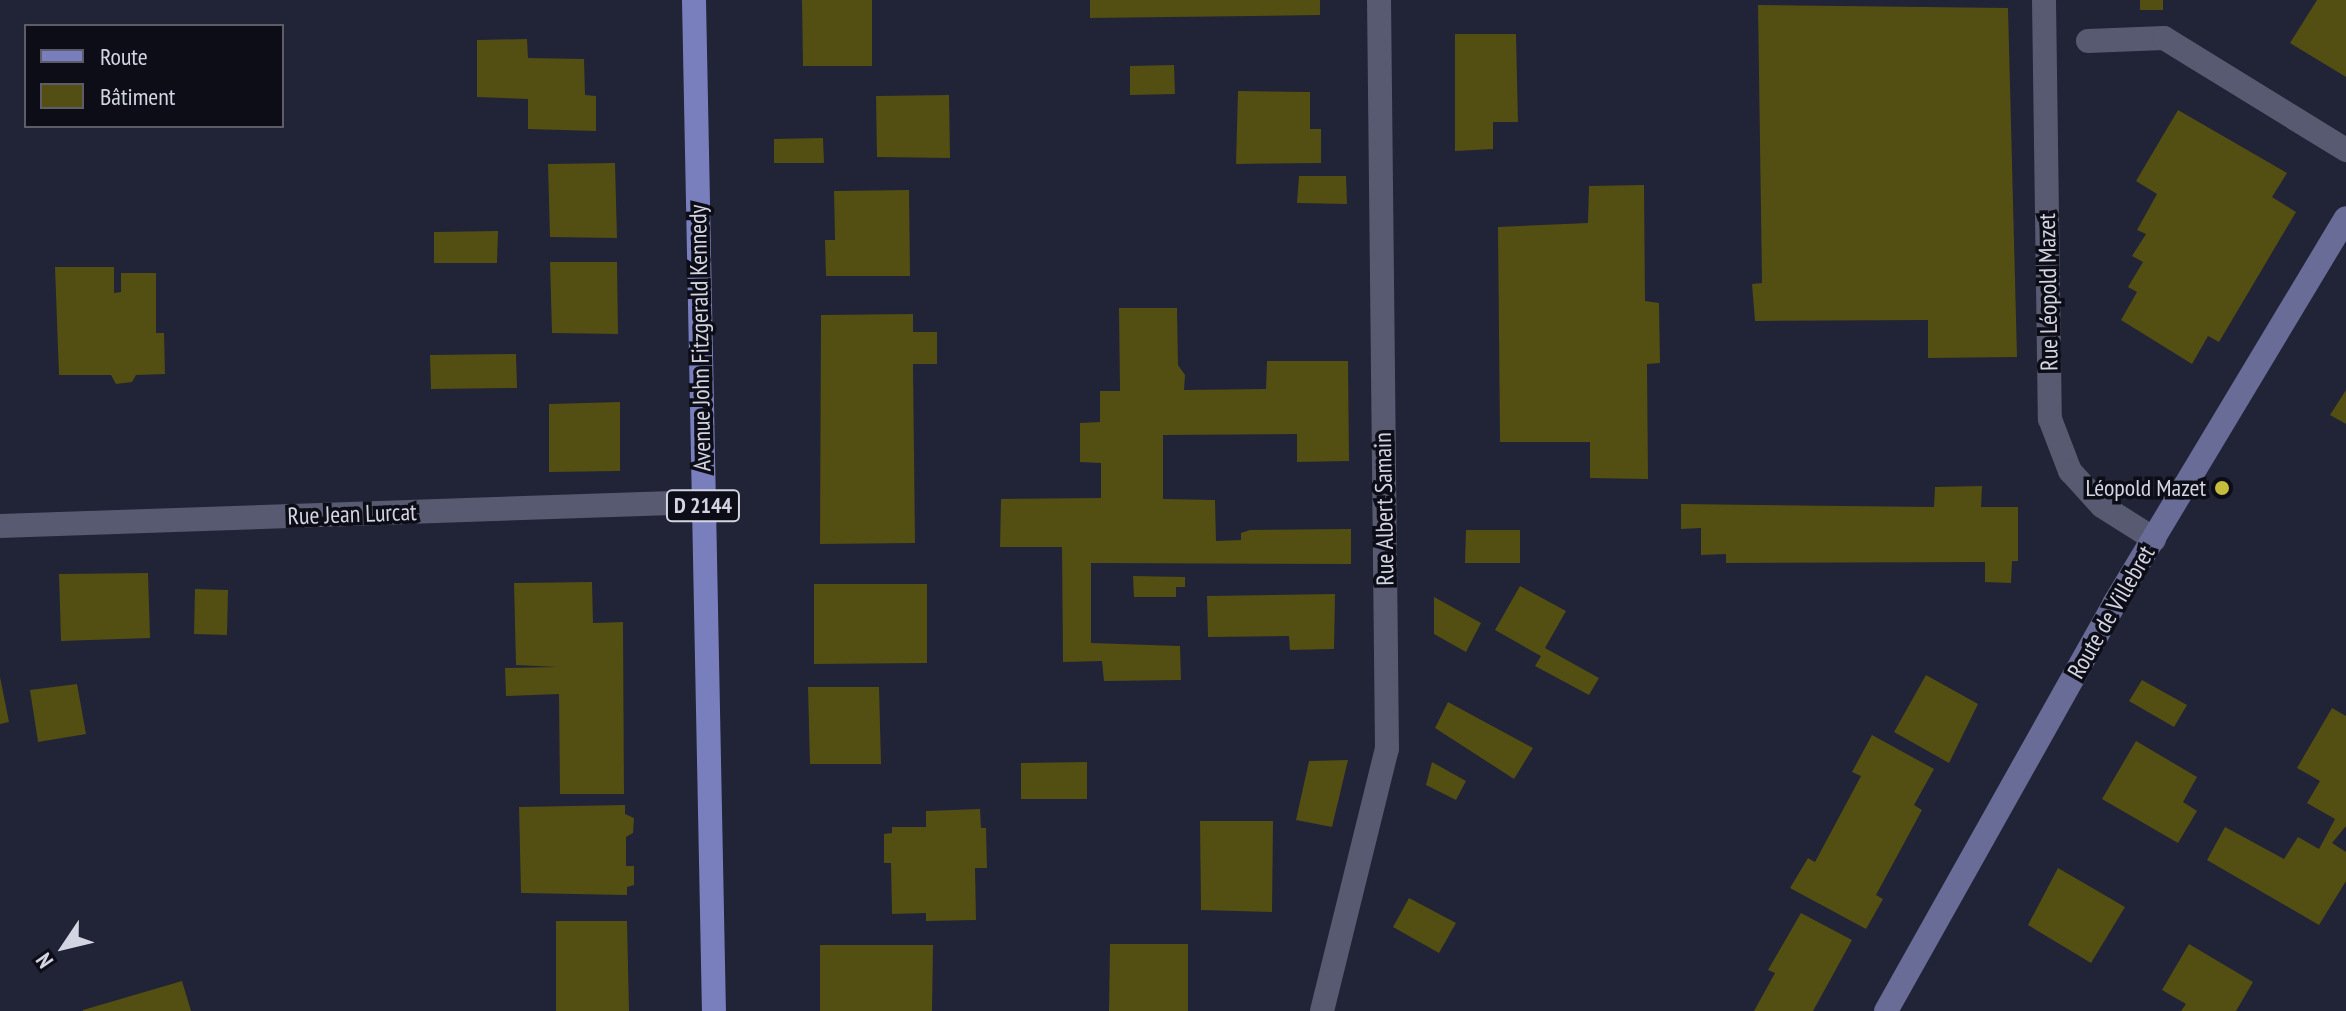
<!DOCTYPE html>
<meta charset="utf-8">
<style>
body{margin:0}
#map{position:relative;width:2346px;height:1011px;overflow:hidden;background:#212336;font-family:"PT Sans Narrow",sans-serif}
div>[style]{position:absolute}
.building>*{inset:0;background:#534e12}
.street>*{height:24px;margin:-12px;padding:0 12px;transform-origin:12px;border-radius:12px;background:#575a70}
.secondary>*{height:24px;margin:-12px;padding:0 12px;transform-origin:12px;border-radius:12px;background:#686c97}
.primary>*{height:24px;margin:-12px;padding:0 12px;transform-origin:12px;border-radius:12px;background:#797fbd}
.dots>*{width:22px;height:22px;translate:-50% -50%;box-sizing:border-box;border:4px solid #0c0d16;border-radius:50%}
span{translate:-50% -50%;white-space:nowrap;text-align:center;line-height:1.15;-webkit-text-stroke:7px #0c0d16;paint-order:stroke}
.shield-label span{padding:2px 6px;background:#0c0d16;border:2px solid;border-radius:6px;-webkit-text-stroke-width:0}
.shield-label{font-size:22px;color:#d3d6e2;font-weight:700}
.street-label{font-size:24px;color:#d3d6e2}
.poi-label{font-size:24px;color:#d3d6e2}
.right{translate:-100% -50%;text-align:right}
.legend{position:absolute;left:24px;top:24px;width:260px;height:104px;box-sizing:border-box;background:#0c0d16;border:2px solid #5c5d68;margin:0;padding:10px 14px;list-style:none;font-size:24px;color:#d3d6e2}
.legend li{display:flex;align-items:center;gap:16px;height:40px}
.legend b{width:40px;border:2px solid #5c5d68}
.north{position:absolute;left:24px;top:907px;width:80px;height:80px;-webkit-text-stroke:6px #0c0d16;paint-order:stroke;rotate:235deg;font-size:22px;font-weight:700;line-height:32px;text-align:center;color:#d3d6e2}
.north::after{content:'';display:block;margin:auto;width:28px;height:36px;background:#d3d6e2;clip-path:polygon(50% 0,100% 100%,50% 72%,0 100%)}
</style>
<div id="map">
<div class="building">
<i style="clip-path:polygon(802px 0,872px 0,872px 66px,803px 66px)"></i>
<i style="clip-path:polygon(1090px 0,1320px 0,1320px 15px,1090px 18px)"></i>
<i style="clip-path:polygon(2140px 0,2163px 0,2163px 10px,2140px 10px)"></i>
<i style="clip-path:polygon(2317px 0,2346px 0,2346px 77px,2290px 43px)"></i>
<i style="clip-path:polygon(1758px 5px,2008px 8px,2017px 357px,1928px 358px,1928px 320px,1755px 321px,1752px 284px,1762px 283px)"></i>
<i style="clip-path:polygon(1455px 34px,1516px 34px,1518px 122px,1493px 122px,1493px 149px,1455px 151px)"></i>
<i style="clip-path:polygon(527px 39px,528px 58px,584px 59px,585px 95px,596px 96px,596px 131px,528px 129px,528px 99px,477px 97px,477px 40px)"></i>
<i style="clip-path:polygon(1174px 65px,1175px 94px,1130px 95px,1130px 66px)"></i>
<i style="clip-path:polygon(1238px 91px,1310px 92px,1310px 129px,1321px 129px,1321px 163px,1236px 164px)"></i>
<i style="clip-path:polygon(949px 95px,950px 158px,877px 157px,876px 96px)"></i>
<i style="clip-path:polygon(2178px 110px,2287px 173px,2272px 197px,2296px 212px,2219px 342px,2208px 336px,2192px 364px,2121px 320px,2137px 292px,2128px 287px,2143px 262px,2132px 256px,2146px 234px,2137px 230px,2157px 194px,2136px 181px)"></i>
<i style="clip-path:polygon(823px 138px,824px 163px,774px 163px,774px 139px)"></i>
<i style="clip-path:polygon(615px 163px,617px 238px,550px 237px,548px 164px)"></i>
<i style="clip-path:polygon(1299px 176px,1346px 176px,1347px 204px,1297px 203px)"></i>
<i style="clip-path:polygon(1644px 185px,1645px 301px,1659px 303px,1660px 363px,1647px 364px,1648px 479px,1590px 478px,1590px 442px,1500px 442px,1498px 227px,1588px 223px,1589px 186px)"></i>
<i style="clip-path:polygon(909px 190px,910px 276px,826px 276px,825px 240px,835px 240px,834px 191px)"></i>
<i style="clip-path:polygon(498px 231px,497px 263px,434px 263px,434px 232px)"></i>
<i style="clip-path:polygon(550px 262px,617px 262px,618px 334px,552px 333px)"></i>
<i style="clip-path:polygon(55px 267px,114px 267px,114px 293px,121px 292px,121px 273px,156px 273px,156px 333px,164px 333px,165px 374px,136px 375px,132px 382px,116px 384px,111px 375px,59px 375px)"></i>
<i style="clip-path:polygon(1119px 308px,1177px 308px,1178px 365px,1185px 375px,1184px 390px,1266px 389px,1267px 361px,1348px 361px,1349px 461px,1297px 462px,1297px 434px,1163px 435px,1163px 499px,1215px 500px,1216px 541px,1241px 540px,1241px 533px,1250px 530px,1351px 529px,1351px 564px,1091px 563px,1091px 643px,1180px 646px,1181px 680px,1104px 681px,1102px 661px,1063px 662px,1062px 547px,1000px 547px,1001px 499px,1101px 498px,1101px 463px,1080px 462px,1080px 423px,1100px 422px,1100px 391px,1120px 391px)"></i>
<i style="clip-path:polygon(913px 314px,913px 332px,937px 332px,937px 364px,913px 364px,915px 543px,820px 544px,821px 315px)"></i>
<i style="clip-path:polygon(516px 354px,517px 388px,431px 389px,430px 355px)"></i>
<i style="clip-path:polygon(2346px 390px,2346px 424px,2330px 415px)"></i>
<i style="clip-path:polygon(620px 402px,620px 471px,549px 472px,549px 404px)"></i>
<i style="clip-path:polygon(1982px 486px,1981px 507px,2018px 507px,2018px 561px,2012px 561px,2011px 583px,1985px 582px,1985px 562px,1726px 563px,1726px 554px,1701px 555px,1701px 528px,1681px 529px,1681px 504px,1934px 507px,1935px 487px)"></i>
<i style="clip-path:polygon(1466px 530px,1520px 530px,1520px 563px,1465px 563px)"></i>
<i style="clip-path:polygon(148px 573px,150px 638px,61px 641px,59px 574px)"></i>
<i style="clip-path:polygon(1133px 576px,1185px 577px,1185px 587px,1176px 587px,1176px 597px,1134px 597px)"></i>
<i style="clip-path:polygon(592px 582px,593px 623px,623px 622px,624px 794px,560px 794px,559px 694px,506px 696px,505px 668px,557px 667px,516px 665px,514px 583px)"></i>
<i style="clip-path:polygon(814px 584px,927px 584px,927px 663px,814px 664px)"></i>
<i style="clip-path:polygon(1520px 586px,1566px 611px,1545px 648px,1599px 678px,1589px 695px,1535px 666px,1541px 656px,1495px 630px)"></i>
<i style="clip-path:polygon(195px 589px,228px 590px,227px 635px,194px 634px)"></i>
<i style="clip-path:polygon(1335px 594px,1334px 649px,1290px 650px,1289px 636px,1208px 637px,1207px 596px)"></i>
<i style="clip-path:polygon(1434px 597px,1481px 623px,1466px 652px,1434px 634px)"></i>
<i style="clip-path:polygon(1926px 675px,1978px 704px,1949px 763px,1894px 732px)"></i>
<i style="clip-path:polygon(0 677px,9px 722px,0 724px)"></i>
<i style="clip-path:polygon(2142px 680px,2187px 705px,2174px 727px,2129px 701px)"></i>
<i style="clip-path:polygon(77px 684px,86px 734px,38px 742px,30px 690px)"></i>
<i style="clip-path:polygon(808px 687px,879px 687px,881px 764px,810px 764px)"></i>
<i style="clip-path:polygon(1448px 702px,1533px 748px,1514px 779px,1435px 728px)"></i>
<i style="clip-path:polygon(2332px 708px,2346px 716px,2346px 826px,2332px 843px,2346px 852px,2346px 881px,2319px 925px,2207px 860px,2225px 827px,2284px 859px,2298px 837px,2319px 849px,2335px 819px,2307px 803px,2320px 781px,2297px 768px)"></i>
<i style="clip-path:polygon(1872px 735px,1934px 769px,1914px 805px,1922px 810px,1876px 895px,1883px 899px,1866px 929px,1790px 888px,1808px 858px,1815px 862px,1861px 776px,1852px 772px)"></i>
<i style="clip-path:polygon(2136px 741px,2197px 777px,2183px 802px,2197px 811px,2178px 843px,2102px 799px)"></i>
<i style="clip-path:polygon(1348px 760px,1332px 827px,1296px 820px,1309px 761px)"></i>
<i style="clip-path:polygon(1087px 762px,1087px 799px,1021px 799px,1021px 763px)"></i>
<i style="clip-path:polygon(1432px 762px,1466px 781px,1456px 800px,1426px 785px)"></i>
<i style="clip-path:polygon(625px 805px,625px 814px,634px 818px,633px 833px,626px 837px,626px 866px,634px 866px,634px 885px,627px 887px,627px 895px,521px 893px,519px 807px)"></i>
<i style="clip-path:polygon(980px 809px,981px 828px,986px 828px,987px 868px,975px 868px,976px 920px,926px 921px,926px 913px,892px 914px,891px 863px,884px 863px,884px 834px,892px 833px,892px 827px,926px 827px,926px 811px)"></i>
<i style="clip-path:polygon(1200px 821px,1273px 821px,1272px 912px,1201px 910px)"></i>
<i style="clip-path:polygon(2058px 868px,2125px 907px,2091px 963px,2028px 925px)"></i>
<i style="clip-path:polygon(1409px 898px,1456px 923px,1439px 953px,1393px 927px)"></i>
<i style="clip-path:polygon(1801px 913px,1852px 940px,1813px 1011px,1754px 1011px,1775px 973px,1768px 970px)"></i>
<i style="clip-path:polygon(556px 921px,627px 921px,629px 1011px,556px 1011px)"></i>
<i style="clip-path:polygon(1110px 944px,1188px 944px,1188px 1011px,1109px 1011px)"></i>
<i style="clip-path:polygon(2189px 944px,2253px 982px,2236px 1011px,2181px 1011px,2186px 1004px,2162px 990px)"></i>
<i style="clip-path:polygon(820px 945px,933px 945px,932px 1011px,820px 1011px)"></i>
<i style="clip-path:polygon(182px 981px,191px 1011px,83px 1011px,83px 1010px)"></i>
</div>
<div class="street">
<i style="left:2044px;top:0;width:419px;rotate:89.2deg"></i>
<i style="left:2050px;top:419px;width:56px;rotate:69deg"></i>
<i style="left:2070px;top:471px;width:47px;rotate:47.6deg"></i>
<i style="left:2102px;top:506px;width:62px;rotate:32.4deg"></i>
<i style="left:2088px;top:41px;width:76px;rotate:-2.3deg"></i>
<i style="left:2164px;top:38px;width:214px;rotate:31.6deg"></i>
<i style="left:0;top:526px;width:703px;rotate:-1.96deg"></i>
<i style="left:1322px;top:1011px;width:270px;rotate:-76.1deg"></i>
<i style="left:1387px;top:749px;width:749px;rotate:-90.61deg"></i>
</div>
<div class="secondary">
<i style="left:1886px;top:1011px;width:467px;rotate:-60.7deg"></i>
<i style="left:2114px;top:604px;width:450px;rotate:-59deg"></i>
</div>
<div class="primary">
<i style="left:694px;top:0;width:1011px;rotate:88.87deg"></i>
</div>
<div class="dots">
<i style="left:2222px;top:488px;background:#c6bc3d"></i>
</div>
<div class="shield-label">
<span style="left:703px;top:506px">D 2144</span>
</div>
<div class="street-label">
<span style="left:2048px;top:292px;rotate:-91deg">Rue Léopold Mazet</span>
<span style="left:700px;top:338px;rotate:-91deg">Avenue John Fitzgerald Kennedy</span>
<span style="left:1384px;top:509px;rotate:-91deg">Rue Albert Samain</span>
<span style="left:352px;top:514px;rotate:-2deg">Rue Jean Lurcat</span>
<span style="left:2111px;top:612px;rotate:-60deg">Route de Villebret</span>
</div>
<div class="poi-label">
<span class="right" style="left:2206px;top:488px">Léopold Mazet</span>
</div>
<ul class="legend">
<li><b style="height:10px;background:#797fbd"></b>Route</li>
<li><b style="height:22px;background:#534e12"></b>Bâtiment</li>
</ul>
<div class="north">N</div>
</div>
